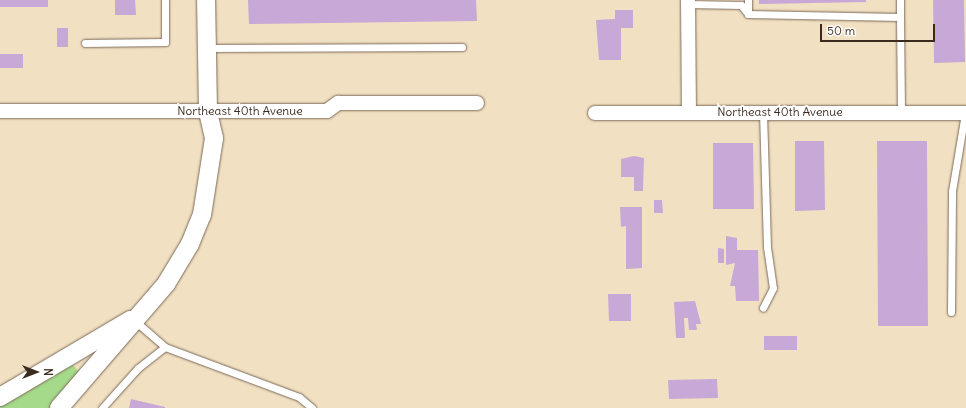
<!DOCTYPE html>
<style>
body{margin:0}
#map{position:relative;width:966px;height:408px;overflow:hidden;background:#f2e0c3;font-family:Delius,sans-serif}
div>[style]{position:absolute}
.green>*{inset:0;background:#a5da8a}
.building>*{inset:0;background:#c7a8d6}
.roads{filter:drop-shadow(0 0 1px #7b6a58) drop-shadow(0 0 1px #7b6a58)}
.service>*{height:7px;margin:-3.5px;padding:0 3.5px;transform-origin:3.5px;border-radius:3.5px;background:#fff}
.minor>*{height:14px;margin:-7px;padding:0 7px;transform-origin:7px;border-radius:7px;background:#fff}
.tertiary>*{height:18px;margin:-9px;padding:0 9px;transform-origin:9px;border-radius:9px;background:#fff}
span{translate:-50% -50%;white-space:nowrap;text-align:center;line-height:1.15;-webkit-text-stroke:4px #fff;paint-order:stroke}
.street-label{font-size:12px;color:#3b2a1e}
.north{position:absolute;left:16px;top:352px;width:40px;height:40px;-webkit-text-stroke:3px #fff;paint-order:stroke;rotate:90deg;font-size:11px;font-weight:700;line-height:16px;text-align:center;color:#3b2a1e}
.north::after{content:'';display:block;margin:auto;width:14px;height:18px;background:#3b2a1e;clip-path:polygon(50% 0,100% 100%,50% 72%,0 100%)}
.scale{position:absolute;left:820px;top:24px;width:115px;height:18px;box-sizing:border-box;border:2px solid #3b2a1e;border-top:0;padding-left:5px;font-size:12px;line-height:14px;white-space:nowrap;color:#3b2a1e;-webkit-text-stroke:3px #fff;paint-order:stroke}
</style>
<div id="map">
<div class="green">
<i style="clip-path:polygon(71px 363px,79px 372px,52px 408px,0 408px,0 404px)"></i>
</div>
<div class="building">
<i style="clip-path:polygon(0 0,48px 0,48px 7px,0 7px)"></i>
<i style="clip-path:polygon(115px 0,135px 0,136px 15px,115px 15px)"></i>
<i style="clip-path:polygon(248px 0,476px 0,477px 21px,249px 24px)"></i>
<i style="clip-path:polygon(759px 0,866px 0,866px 2px,759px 4px)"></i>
<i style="clip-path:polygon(933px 0,964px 0,965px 62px,934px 63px)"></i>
<i style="clip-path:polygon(615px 10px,633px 10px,633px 28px,621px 28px,621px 60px,599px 60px,596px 20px,615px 19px)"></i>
<i style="clip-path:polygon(57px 28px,68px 28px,68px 47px,57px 47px)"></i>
<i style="clip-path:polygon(0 54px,23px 54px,23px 68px,0 68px)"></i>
<i style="clip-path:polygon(795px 141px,824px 141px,825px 210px,795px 211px)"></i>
<i style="clip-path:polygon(877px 141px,927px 141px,928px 326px,878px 326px)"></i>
<i style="clip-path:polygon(713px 143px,753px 143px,754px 209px,713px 209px)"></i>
<i style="clip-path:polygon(634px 156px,644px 158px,643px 191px,634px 191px,634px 177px,621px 177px,621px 159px)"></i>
<i style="clip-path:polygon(654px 200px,662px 200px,663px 213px,654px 213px)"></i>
<i style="clip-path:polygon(620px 207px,642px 207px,642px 268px,626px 269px,626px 226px,621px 227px)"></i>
<i style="clip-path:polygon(726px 236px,737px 238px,737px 250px,758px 250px,759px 301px,736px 301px,735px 286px,730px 286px,735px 263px,726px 265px)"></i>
<i style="clip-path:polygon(718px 248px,724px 249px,724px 263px,718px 263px)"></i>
<i style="clip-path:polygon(608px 294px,631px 294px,631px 321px,609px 321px)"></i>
<i style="clip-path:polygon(695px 301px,701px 324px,696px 324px,697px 330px,689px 330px,688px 318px,684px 318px,685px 338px,676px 338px,674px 302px)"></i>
<i style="clip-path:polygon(764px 336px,797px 336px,797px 350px,764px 350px)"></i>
<i style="clip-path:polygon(717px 379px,718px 398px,669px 399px,668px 380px)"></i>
<i style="clip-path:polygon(131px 399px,165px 407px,165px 408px,129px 408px)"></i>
</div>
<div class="roads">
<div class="service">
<i style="left:748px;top:0;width:14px;rotate:90deg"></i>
<i style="left:900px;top:0;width:17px;rotate:90deg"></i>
<i style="left:688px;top:4px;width:53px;rotate:1.1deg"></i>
<i style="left:741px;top:5px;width:11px;rotate:52deg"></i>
<i style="left:748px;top:14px;width:152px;rotate:1.1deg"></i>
<i style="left:900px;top:17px;width:95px;rotate:89.4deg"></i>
<i style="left:85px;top:43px;width:80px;rotate:-0.7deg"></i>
<i style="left:165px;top:42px;width:42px;rotate:-90deg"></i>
<i style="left:207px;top:48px;width:255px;rotate:-0.2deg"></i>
<i style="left:763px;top:112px;width:135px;rotate:88.3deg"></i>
<i style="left:767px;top:247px;width:41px;rotate:81.7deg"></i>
<i style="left:773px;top:288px;width:22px;rotate:117deg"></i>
<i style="left:951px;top:312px;width:121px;rotate:-89.5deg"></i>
<i style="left:952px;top:191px;width:79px;rotate:-80.5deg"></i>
<i style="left:134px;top:320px;width:41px;rotate:41.1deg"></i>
<i style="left:165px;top:347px;width:143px;rotate:20.5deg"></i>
<i style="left:299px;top:397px;width:17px;rotate:40deg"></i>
<i style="left:102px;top:408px;width:54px;rotate:-48deg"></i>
<i style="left:138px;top:368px;width:34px;rotate:-38deg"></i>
</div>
<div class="minor">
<i style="left:688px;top:0;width:112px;rotate:89.5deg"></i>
<i style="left:0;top:111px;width:327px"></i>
<i style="left:327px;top:111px;width:14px;rotate:-36deg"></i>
<i style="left:338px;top:103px;width:139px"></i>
<i style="left:595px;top:113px;width:371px"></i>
</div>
<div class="tertiary">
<i style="left:0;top:397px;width:151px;rotate:-30.6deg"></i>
<i style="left:59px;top:408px;width:164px;rotate:-49.2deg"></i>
<i style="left:166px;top:284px;width:47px;rotate:-59deg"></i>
<i style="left:190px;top:244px;width:31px;rotate:-68deg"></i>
<i style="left:202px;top:215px;width:78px;rotate:-81.1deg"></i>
<i style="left:214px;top:138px;width:28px;rotate:-103deg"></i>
<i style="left:208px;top:111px;width:111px;rotate:-91deg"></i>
</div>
</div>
<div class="street-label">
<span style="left:240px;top:111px">Northeast 40th Avenue</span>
<span style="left:780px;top:112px">Northeast 40th Avenue</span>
</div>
<div class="north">N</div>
<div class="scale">50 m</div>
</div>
